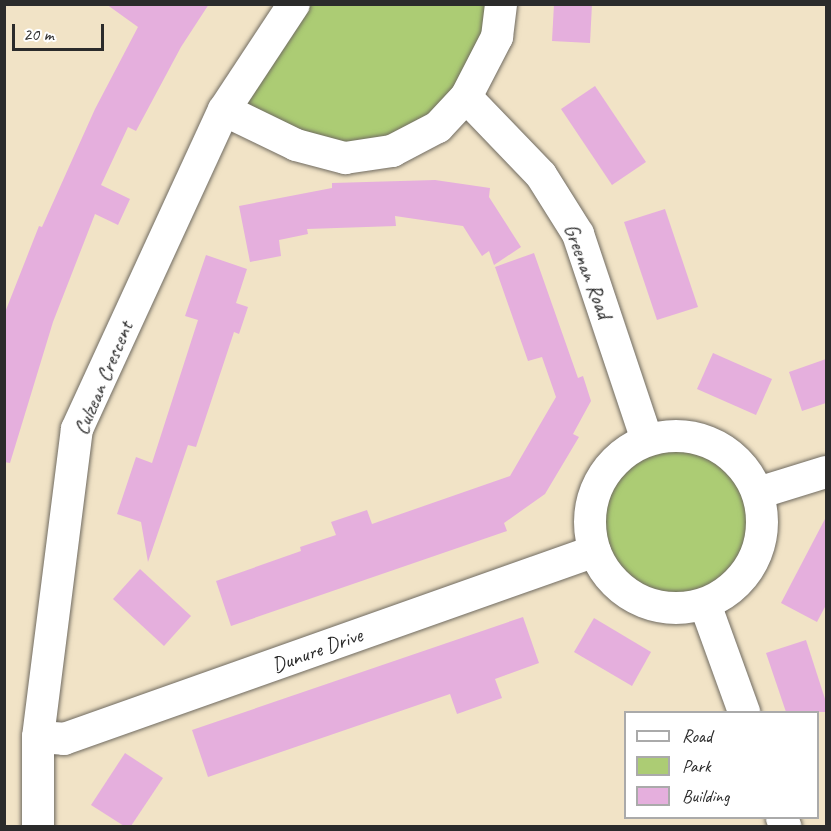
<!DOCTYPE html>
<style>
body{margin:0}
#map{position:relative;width:831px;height:831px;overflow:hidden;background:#f1e3c6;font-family:Caveat,sans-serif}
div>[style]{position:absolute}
.green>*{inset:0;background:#accc74}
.round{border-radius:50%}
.building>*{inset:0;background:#e5afdd}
.roads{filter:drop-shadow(0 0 2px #706b61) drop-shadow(0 0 2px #706b61)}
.street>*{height:32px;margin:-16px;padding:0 16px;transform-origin:16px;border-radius:16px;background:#fff}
.street>.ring{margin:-16px;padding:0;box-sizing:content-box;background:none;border:32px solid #fff;border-radius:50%}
span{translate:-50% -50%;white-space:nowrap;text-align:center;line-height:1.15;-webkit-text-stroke:6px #fff;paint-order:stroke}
.street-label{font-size:21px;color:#2b2b2b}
.frame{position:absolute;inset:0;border:6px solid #2b2b2b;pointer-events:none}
.legend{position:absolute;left:624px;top:711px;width:195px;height:108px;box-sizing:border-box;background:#fff;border:2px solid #aaa;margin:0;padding:8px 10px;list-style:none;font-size:18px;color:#2b2b2b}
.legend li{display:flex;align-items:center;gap:12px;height:30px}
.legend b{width:30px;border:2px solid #aaa}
.scale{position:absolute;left:12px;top:24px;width:92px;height:27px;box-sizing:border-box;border:3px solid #2b2b2b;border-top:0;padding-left:8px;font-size:18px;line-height:21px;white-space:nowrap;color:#2b2b2b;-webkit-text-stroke:4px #fff;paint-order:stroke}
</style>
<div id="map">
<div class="green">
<i style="clip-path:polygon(294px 5px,501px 5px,466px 97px,345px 158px,224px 110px)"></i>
<i class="round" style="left:602px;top:448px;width:148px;height:148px"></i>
</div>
<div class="building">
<i style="clip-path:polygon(106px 4px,209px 4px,181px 47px,136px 131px,128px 127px,101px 185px,130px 199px,118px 225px,95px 214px,53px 322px,10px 463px,4px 462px,4px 315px,39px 226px,42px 227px,95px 109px,138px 27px)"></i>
<i style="clip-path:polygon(554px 4px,592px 4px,590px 43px,552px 41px)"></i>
<i style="clip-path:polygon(595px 86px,646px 162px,612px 185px,561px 109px)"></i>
<i style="clip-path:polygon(435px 180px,490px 188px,489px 197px,521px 247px,494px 265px,489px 251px,482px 256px,463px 226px,395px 216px,396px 226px,307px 229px,308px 234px,279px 240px,281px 256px,250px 262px,239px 206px,332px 188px,332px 183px)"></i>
<i style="clip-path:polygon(665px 209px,698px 307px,657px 320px,624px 222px)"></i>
<i style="clip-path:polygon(534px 253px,578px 378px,583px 376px,591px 401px,573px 434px,579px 437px,545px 494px,504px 523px,507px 531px,231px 626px,216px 581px,301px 551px,300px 547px,336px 535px,331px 522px,367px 510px,372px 524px,510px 476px,556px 397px,542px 357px,528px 361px,495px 267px)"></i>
<i style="clip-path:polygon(206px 255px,247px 269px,236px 303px,248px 307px,239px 334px,234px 332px,196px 447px,188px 445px,148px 562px,141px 522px,117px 514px,136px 457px,152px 463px,198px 320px,185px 316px)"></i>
<i style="clip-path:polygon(713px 353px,772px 379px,756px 415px,697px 389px)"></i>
<i style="clip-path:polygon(826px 359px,826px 403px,802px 411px,789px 372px)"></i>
<i style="clip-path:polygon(826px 517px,826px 605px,817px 622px,781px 603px)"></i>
<i style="clip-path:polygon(140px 569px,191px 616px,164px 646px,113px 599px)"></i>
<i style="clip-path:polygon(523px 617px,539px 663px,495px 679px,502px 698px,457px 714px,450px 694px,208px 777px,192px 730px)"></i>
<i style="clip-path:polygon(594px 618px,651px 652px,632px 686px,574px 652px)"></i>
<i style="clip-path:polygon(806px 640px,826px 702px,826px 712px,786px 712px,766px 653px)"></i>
<i style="clip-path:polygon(125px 753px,163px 778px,131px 826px,124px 826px,91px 805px)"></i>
</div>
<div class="roads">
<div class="street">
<i style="left:466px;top:97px;width:108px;rotate:46.1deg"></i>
<i style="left:541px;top:175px;width:70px;rotate:57.9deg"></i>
<i style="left:578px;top:234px;width:217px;rotate:71.5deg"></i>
<i style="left:224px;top:110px;width:80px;rotate:25.9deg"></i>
<i style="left:296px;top:145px;width:51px;rotate:14.9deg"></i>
<i style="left:345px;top:158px;width:48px;rotate:-8.5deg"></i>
<i style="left:392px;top:151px;width:52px;rotate:-27.6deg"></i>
<i style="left:438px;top:127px;width:41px;rotate:-47deg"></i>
<i style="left:466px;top:97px;width:68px;rotate:-62.7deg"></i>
<i style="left:497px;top:37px;width:33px;rotate:-83deg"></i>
<i class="ring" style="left:590px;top:436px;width:140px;height:140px"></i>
<i style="left:758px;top:493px;width:71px;rotate:-17.2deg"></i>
<i style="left:705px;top:604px;width:115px;rotate:70.1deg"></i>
<i style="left:38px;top:737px;width:26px;rotate:4deg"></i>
<i style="left:64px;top:739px;width:563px;rotate:-19.5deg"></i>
<i style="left:782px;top:818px;width:9px;rotate:69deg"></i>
<i style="left:38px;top:826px;width:89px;rotate:-90deg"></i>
<i style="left:38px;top:737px;width:310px;rotate:-82.8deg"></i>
<i style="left:77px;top:429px;width:351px;rotate:-65.3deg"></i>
<i style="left:224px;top:110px;width:127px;rotate:-56.6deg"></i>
</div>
</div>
<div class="street-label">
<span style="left:588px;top:271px;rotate:69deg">Greenan Road</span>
<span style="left:103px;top:378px;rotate:-67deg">Culzean Crescent</span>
<span style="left:317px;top:650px;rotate:-20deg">Dunure Drive</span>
</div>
<div class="frame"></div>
<ul class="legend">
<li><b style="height:8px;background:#fff"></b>Road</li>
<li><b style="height:16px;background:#accc74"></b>Park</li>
<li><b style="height:16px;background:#e5afdd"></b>Building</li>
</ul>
<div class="scale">20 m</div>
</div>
